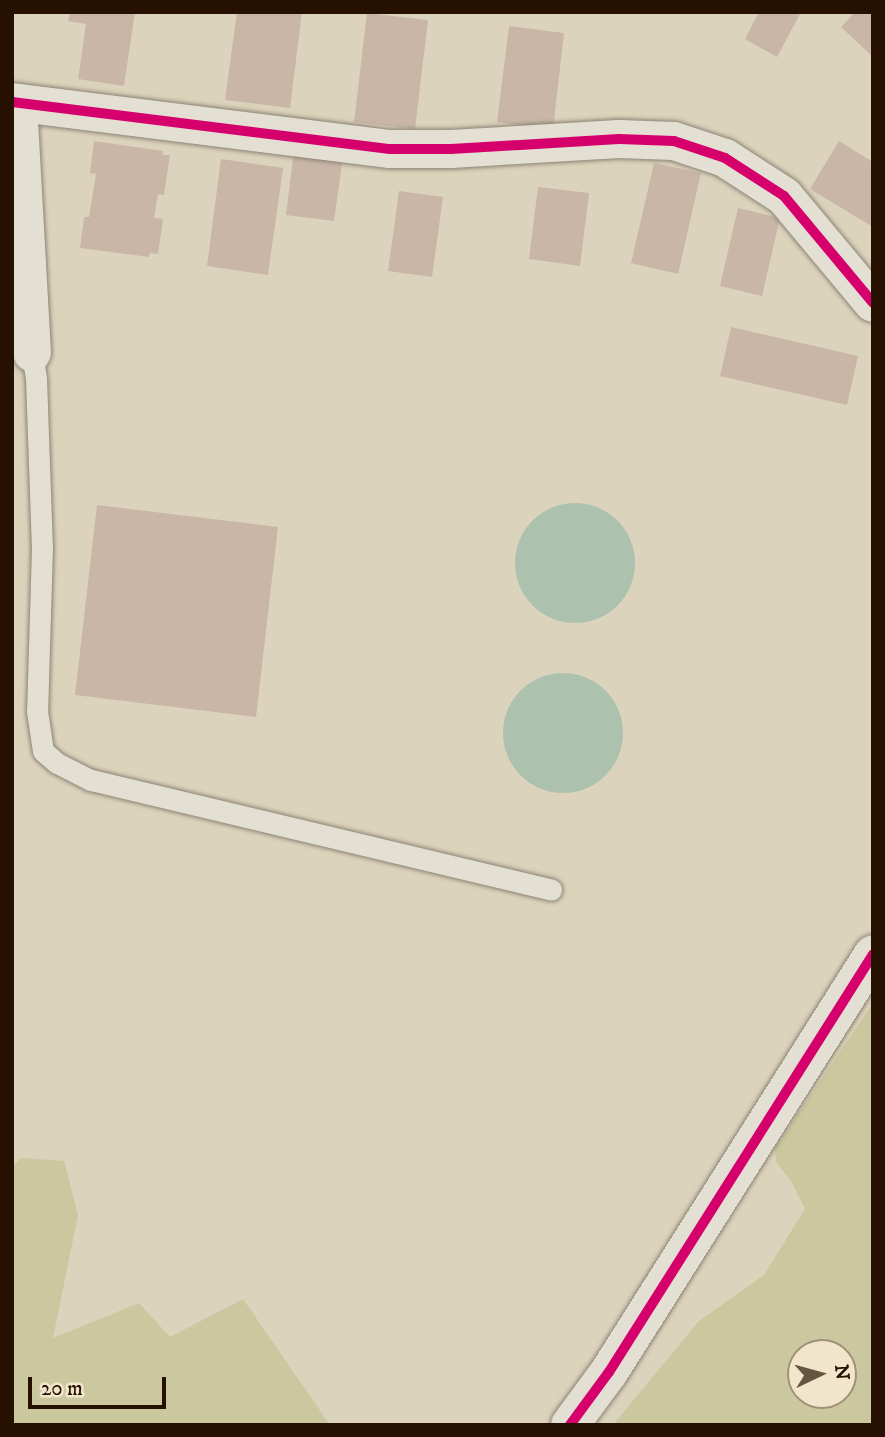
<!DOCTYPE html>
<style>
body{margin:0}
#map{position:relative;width:885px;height:1437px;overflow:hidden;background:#dcd3bc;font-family:"IM FELL DW Pica",serif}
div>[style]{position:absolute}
.green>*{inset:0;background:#cbc79e}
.water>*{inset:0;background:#acc2af}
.round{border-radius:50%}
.building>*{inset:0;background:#c9b6a7}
.roads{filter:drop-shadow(0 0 2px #8b8374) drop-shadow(0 0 2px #8b8374)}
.service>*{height:21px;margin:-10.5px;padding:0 10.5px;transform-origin:10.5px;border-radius:10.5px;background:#e4dfd3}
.minor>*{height:38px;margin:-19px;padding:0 19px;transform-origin:19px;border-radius:19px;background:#e4dfd3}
.cycleway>*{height:10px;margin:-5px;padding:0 5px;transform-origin:5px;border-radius:5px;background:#d6006c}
span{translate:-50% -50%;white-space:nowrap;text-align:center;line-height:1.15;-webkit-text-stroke:7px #f1e6cb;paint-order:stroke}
.frame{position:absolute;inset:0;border:14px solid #261100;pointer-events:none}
.north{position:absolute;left:787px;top:1339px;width:70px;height:70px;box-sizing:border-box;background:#f1e6cb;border:2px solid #a0917a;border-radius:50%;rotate:85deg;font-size:19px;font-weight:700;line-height:28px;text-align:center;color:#261100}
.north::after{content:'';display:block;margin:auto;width:24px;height:32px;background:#665542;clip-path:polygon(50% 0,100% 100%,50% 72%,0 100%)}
.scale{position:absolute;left:28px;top:1377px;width:138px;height:32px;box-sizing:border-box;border:4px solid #261100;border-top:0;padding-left:9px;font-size:21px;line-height:24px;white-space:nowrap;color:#261100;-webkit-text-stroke:5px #f1e6cb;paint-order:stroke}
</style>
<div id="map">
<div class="green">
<i style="clip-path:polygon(evenodd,873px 1003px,873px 1425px,613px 1425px,699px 1321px,764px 1275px,805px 1209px,791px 1181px,776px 1162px,775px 1148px,873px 1003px,801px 1353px,843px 1353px,843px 1395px,801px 1395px,801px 1353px)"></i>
<i style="clip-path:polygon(21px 1158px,64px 1161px,78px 1215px,53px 1338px,139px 1303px,170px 1337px,243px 1299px,330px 1425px,12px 1425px,12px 1167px)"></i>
</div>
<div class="water">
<i class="round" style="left:515px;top:503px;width:120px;height:120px"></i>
<i class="round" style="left:503px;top:673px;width:120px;height:120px"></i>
</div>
<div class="building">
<i style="clip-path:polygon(70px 12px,135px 12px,124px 86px,78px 79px,86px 24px,68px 21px)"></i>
<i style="clip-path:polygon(237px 12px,302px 12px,290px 108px,225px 100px)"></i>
<i style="clip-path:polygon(759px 12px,801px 12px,777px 57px,745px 39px)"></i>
<i style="clip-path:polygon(855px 12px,873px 12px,873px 57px,841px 27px)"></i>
<i style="clip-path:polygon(367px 13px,428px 20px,415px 129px,354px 122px)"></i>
<i style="clip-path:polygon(509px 26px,564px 33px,553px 129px,497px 122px)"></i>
<i style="clip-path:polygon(94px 141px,163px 151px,163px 155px,170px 155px,164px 195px,158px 194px,154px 218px,163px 219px,158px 254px,150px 253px,149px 257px,80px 248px,84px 217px,89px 217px,96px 174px,90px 173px)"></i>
<i style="clip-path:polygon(839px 141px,873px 162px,873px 227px,810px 189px)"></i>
<i style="clip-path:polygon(295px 143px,344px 150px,334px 221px,286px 215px)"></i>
<i style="clip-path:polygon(221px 159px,283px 168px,268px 275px,207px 266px)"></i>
<i style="clip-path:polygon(654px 163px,701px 173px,678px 274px,631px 263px)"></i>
<i style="clip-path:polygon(538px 187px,589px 193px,580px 266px,529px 259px)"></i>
<i style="clip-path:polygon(399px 191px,443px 197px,432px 277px,388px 271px)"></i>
<i style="clip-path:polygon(738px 208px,780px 218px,762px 296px,720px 286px)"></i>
<i style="clip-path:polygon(731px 327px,858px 356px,847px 405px,720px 376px)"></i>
<i style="clip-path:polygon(97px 505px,278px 527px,256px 717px,75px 695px)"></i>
</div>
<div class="roads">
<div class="service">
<i style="left:32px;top:353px;width:25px;rotate:81deg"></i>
<i style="left:36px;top:378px;width:169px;rotate:88deg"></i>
<i style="left:42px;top:547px;width:164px;rotate:91.7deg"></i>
<i style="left:37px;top:711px;width:40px;rotate:81.5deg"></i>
<i style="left:43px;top:751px;width:18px;rotate:41deg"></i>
<i style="left:57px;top:763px;width:38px;rotate:27deg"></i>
<i style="left:91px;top:780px;width:473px;rotate:13.4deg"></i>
</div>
<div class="minor">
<i style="left:12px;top:102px;width:381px;rotate:7.1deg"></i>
<i style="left:390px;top:149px;width:61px"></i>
<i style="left:451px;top:149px;width:168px;rotate:-3.4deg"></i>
<i style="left:619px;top:139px;width:55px;rotate:2.1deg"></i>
<i style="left:674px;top:141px;width:54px;rotate:18.4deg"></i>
<i style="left:725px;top:158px;width:70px;rotate:32.8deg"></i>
<i style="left:784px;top:196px;width:139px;rotate:50.2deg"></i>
<i style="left:18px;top:103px;width:250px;rotate:86.8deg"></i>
<i style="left:570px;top:1425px;width:66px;rotate:-53.7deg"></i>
<i style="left:609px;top:1372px;width:494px;rotate:-57.7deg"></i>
</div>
</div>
<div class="cycleway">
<i style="left:12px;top:102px;width:381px;rotate:7.1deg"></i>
<i style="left:390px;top:149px;width:61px"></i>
<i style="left:451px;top:149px;width:168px;rotate:-3.4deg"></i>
<i style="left:619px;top:139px;width:55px;rotate:2.1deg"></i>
<i style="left:674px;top:141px;width:54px;rotate:18.4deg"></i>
<i style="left:725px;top:158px;width:70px;rotate:32.8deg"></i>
<i style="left:784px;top:196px;width:139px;rotate:50.2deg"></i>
<i style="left:570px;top:1425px;width:66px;rotate:-53.7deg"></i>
<i style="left:609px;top:1372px;width:494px;rotate:-57.7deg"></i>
</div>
<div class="frame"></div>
<div class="north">N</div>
<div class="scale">20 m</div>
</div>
